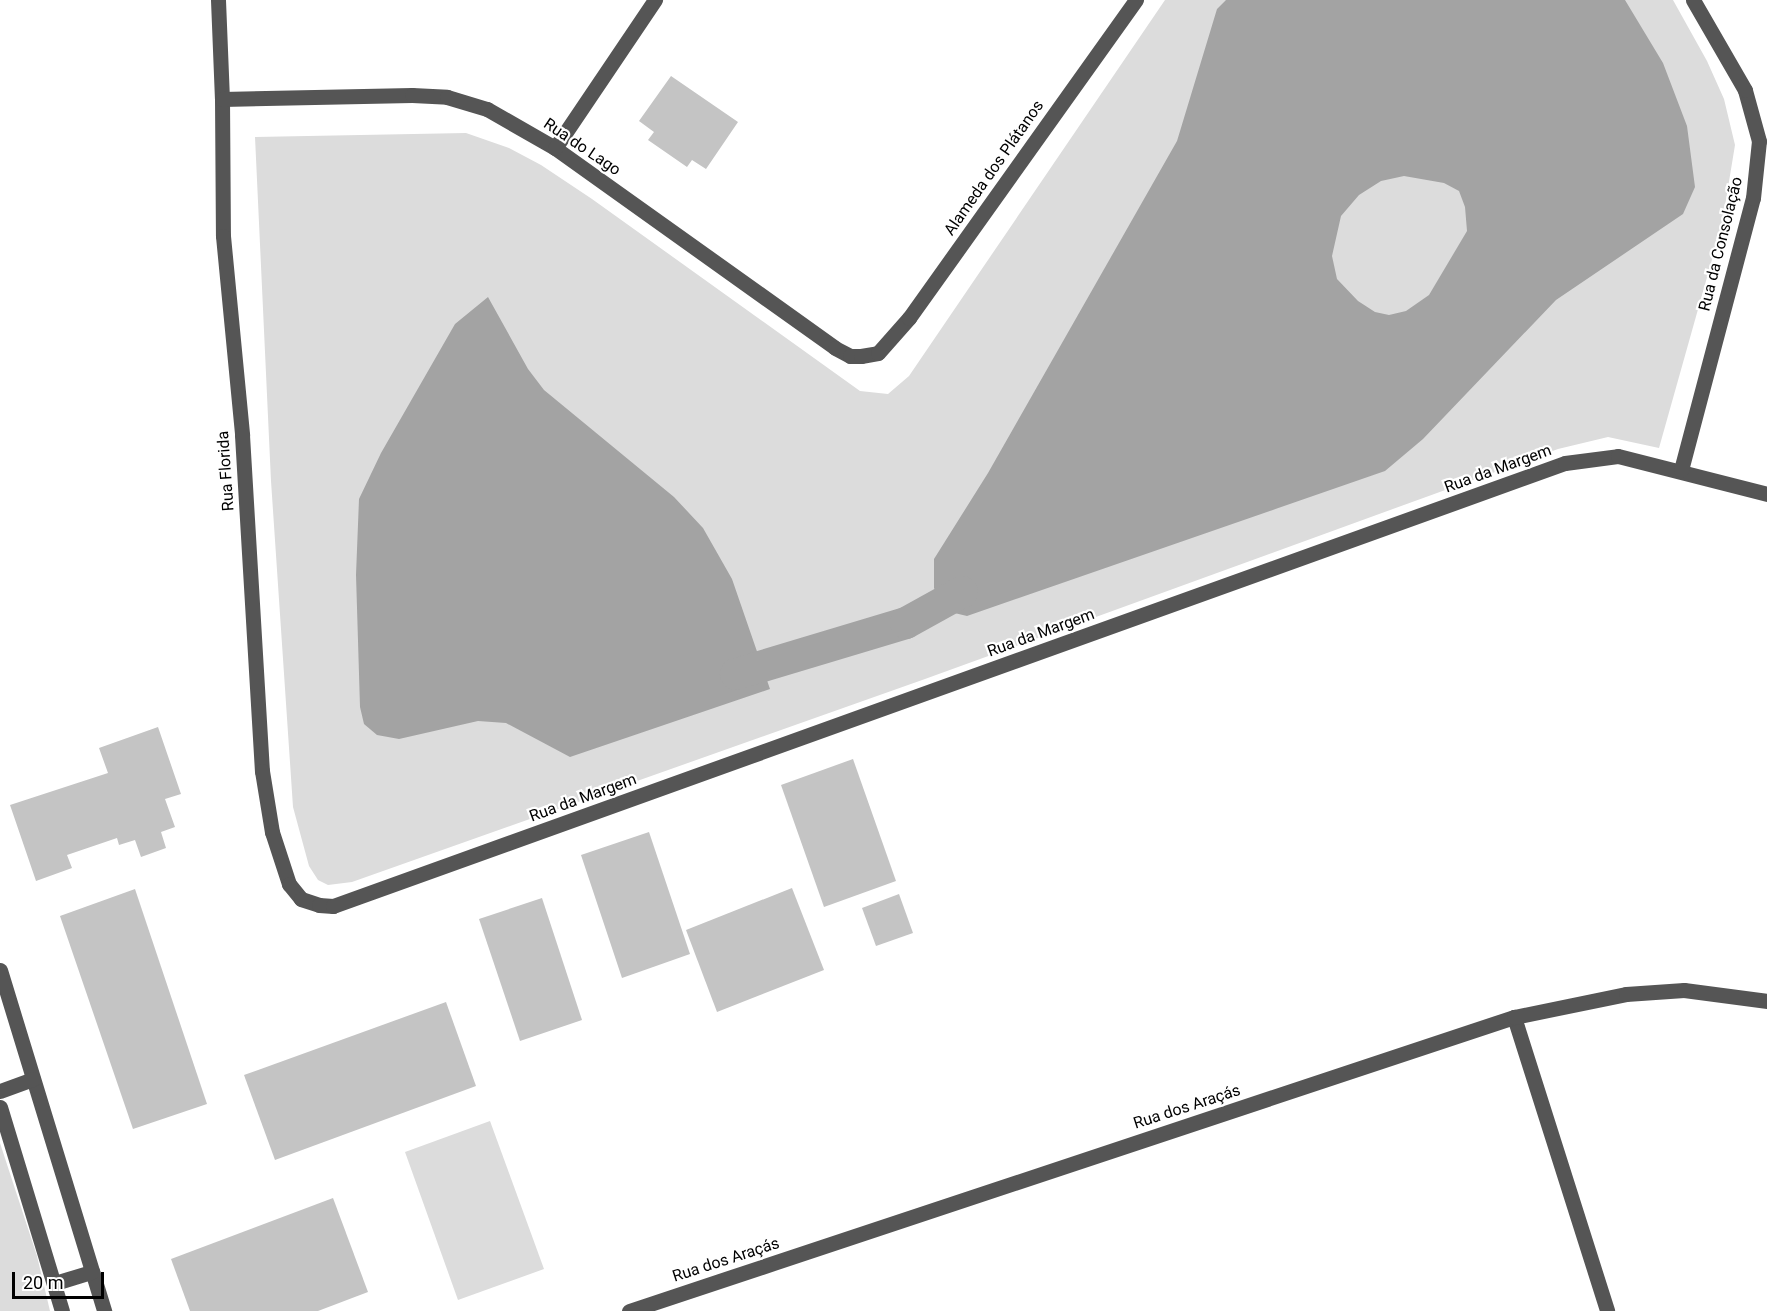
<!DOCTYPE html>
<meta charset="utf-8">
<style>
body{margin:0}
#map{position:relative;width:1767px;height:1311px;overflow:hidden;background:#fff;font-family:Roboto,sans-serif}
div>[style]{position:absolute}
.green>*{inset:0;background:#dcdcdc}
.water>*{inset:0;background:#a3a3a3}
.canal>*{height:32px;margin:-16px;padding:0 16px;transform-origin:16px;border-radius:16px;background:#a3a3a3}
.building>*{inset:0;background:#c4c4c4}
.minor>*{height:15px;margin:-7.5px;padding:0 7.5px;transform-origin:7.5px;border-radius:7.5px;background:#555}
span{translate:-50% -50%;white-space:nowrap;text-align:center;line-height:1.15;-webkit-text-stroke:4.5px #fff;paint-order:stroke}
.street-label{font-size:16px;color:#000}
.scale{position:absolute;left:12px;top:1272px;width:92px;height:27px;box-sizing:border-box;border:3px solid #000;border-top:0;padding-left:8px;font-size:18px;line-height:21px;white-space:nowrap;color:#000;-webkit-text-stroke:4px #fff;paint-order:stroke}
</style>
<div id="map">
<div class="green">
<i style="clip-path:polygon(1165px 0,1673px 0,1707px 61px,1724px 99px,1735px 145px,1722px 224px,1659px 448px,1608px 437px,1558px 449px,925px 679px,352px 882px,328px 885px,318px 880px,309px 866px,293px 807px,271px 481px,255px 137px,466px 133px,509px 148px,541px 165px,592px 199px,860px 391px,888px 394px,909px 376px)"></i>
<i style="clip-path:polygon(490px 1121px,544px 1269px,458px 1300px,405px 1152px)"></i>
<i style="clip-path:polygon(0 1143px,37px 1256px,50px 1311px,0 1311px)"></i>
</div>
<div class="water">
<i style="clip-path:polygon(evenodd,1226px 0,1625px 0,1663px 63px,1687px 126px,1695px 187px,1683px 214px,1556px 300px,1423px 439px,1385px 471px,967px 616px,946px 611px,934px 588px,934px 559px,988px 473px,1177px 141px,1217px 9px,1226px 0,1404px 176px,1444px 183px,1459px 191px,1465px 207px,1467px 231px,1429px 295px,1406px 311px,1389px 315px,1375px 312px,1358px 301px,1337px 279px,1332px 256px,1341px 216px,1359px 195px,1381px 181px,1404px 176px)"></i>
<i style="clip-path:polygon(488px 297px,528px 369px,544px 390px,674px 497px,703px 528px,732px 579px,770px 689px,570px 757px,506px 723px,478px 721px,399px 739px,377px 735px,364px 724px,360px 707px,356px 575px,359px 499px,381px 453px,455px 324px)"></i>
</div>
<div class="canal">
<i style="left:736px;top:674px;width:177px;rotate:-16.7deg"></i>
<i style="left:906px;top:623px;width:64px;rotate:-29deg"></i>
</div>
<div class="building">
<i style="clip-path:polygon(671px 76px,738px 122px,706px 169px,692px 160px,687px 167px,648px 140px,654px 132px,639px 121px)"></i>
<i style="clip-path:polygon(158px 727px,181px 794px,165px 799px,175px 827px,161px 832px,166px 848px,141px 857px,135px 840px,119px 845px,117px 838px,67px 855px,72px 868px,36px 881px,10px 805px,108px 773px,99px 748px)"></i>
<i style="clip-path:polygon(853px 759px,896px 881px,824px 907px,781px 785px)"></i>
<i style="clip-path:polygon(649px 832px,690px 954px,622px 978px,581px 855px)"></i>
<i style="clip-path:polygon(792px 888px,824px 970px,717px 1012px,686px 930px)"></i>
<i style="clip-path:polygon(135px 889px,207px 1104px,133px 1129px,60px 916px)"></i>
<i style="clip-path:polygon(899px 894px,913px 933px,876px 946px,862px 908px)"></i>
<i style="clip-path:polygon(542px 898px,582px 1020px,520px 1041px,479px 919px)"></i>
<i style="clip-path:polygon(446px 1002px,476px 1086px,275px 1160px,244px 1075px)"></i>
<i style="clip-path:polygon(333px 1198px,368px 1292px,318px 1311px,190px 1311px,171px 1259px)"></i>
</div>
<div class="minor">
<i style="left:218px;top:0;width:99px;rotate:87.7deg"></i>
<i style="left:222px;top:99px;width:137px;rotate:89.6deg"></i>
<i style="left:223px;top:236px;width:200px;rotate:84.5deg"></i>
<i style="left:242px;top:435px;width:337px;rotate:86.6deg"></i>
<i style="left:262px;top:771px;width:62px;rotate:80.7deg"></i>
<i style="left:272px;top:832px;width:55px;rotate:71.9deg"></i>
<i style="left:289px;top:884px;width:19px;rotate:51deg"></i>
<i style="left:301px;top:899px;width:19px;rotate:18deg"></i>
<i style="left:319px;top:905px;width:14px;rotate:4deg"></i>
<i style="left:333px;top:906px;width:1309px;rotate:-19.78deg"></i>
<i style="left:1565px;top:463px;width:53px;rotate:-7.5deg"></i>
<i style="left:1618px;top:456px;width:154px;rotate:14.3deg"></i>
<i style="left:222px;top:99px;width:190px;rotate:-1.2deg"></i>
<i style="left:412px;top:95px;width:35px;rotate:3deg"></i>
<i style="left:447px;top:97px;width:42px;rotate:16.7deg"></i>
<i style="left:487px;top:109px;width:78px;rotate:29.8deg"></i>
<i style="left:555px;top:148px;width:344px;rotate:35.5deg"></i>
<i style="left:835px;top:348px;width:17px;rotate:28deg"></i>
<i style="left:850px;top:356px;width:11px"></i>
<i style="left:861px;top:356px;width:17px;rotate:-10deg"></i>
<i style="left:878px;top:353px;width:47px;rotate:-48.5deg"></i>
<i style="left:909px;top:318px;width:391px;rotate:-54.5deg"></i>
<i style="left:555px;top:148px;width:179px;rotate:-56deg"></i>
<i style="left:1681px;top:470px;width:281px;rotate:-75.2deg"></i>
<i style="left:1753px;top:198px;width:57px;rotate:-84deg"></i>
<i style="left:1759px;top:141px;width:53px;rotate:-105.4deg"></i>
<i style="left:1745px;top:90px;width:104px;rotate:-120deg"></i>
<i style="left:0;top:970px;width:357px;rotate:73deg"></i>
<i style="left:1514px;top:1017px;width:308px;rotate:72.4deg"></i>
<i style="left:0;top:1091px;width:35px;rotate:-20deg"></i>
<i style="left:0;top:1107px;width:213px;rotate:73.1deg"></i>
<i style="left:55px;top:1283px;width:39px;rotate:-17deg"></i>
<i style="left:629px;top:1311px;width:933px;rotate:-18.38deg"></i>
<i style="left:1514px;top:1017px;width:114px;rotate:-11.6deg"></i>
<i style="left:1626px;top:994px;width:58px;rotate:-3.9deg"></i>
<i style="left:1684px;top:990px;width:84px;rotate:7.5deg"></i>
</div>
<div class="street-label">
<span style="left:582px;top:147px;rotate:34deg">Rua do Lago</span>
<span style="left:994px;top:168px;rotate:-55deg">Alameda dos Plátanos</span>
<span style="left:1721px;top:244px;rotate:-76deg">Rua da Consolação</span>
<span style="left:1498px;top:469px;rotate:-20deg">Rua da Margem</span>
<span style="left:226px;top:471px;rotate:-94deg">Rua Florida</span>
<span style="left:1041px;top:633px;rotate:-20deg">Rua da Margem</span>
<span style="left:583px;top:798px;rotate:-20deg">Rua da Margem</span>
<span style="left:1187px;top:1107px;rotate:-18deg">Rua dos Araçás</span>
<span style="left:726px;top:1260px;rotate:-18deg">Rua dos Araçás</span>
</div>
<div class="scale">20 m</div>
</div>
